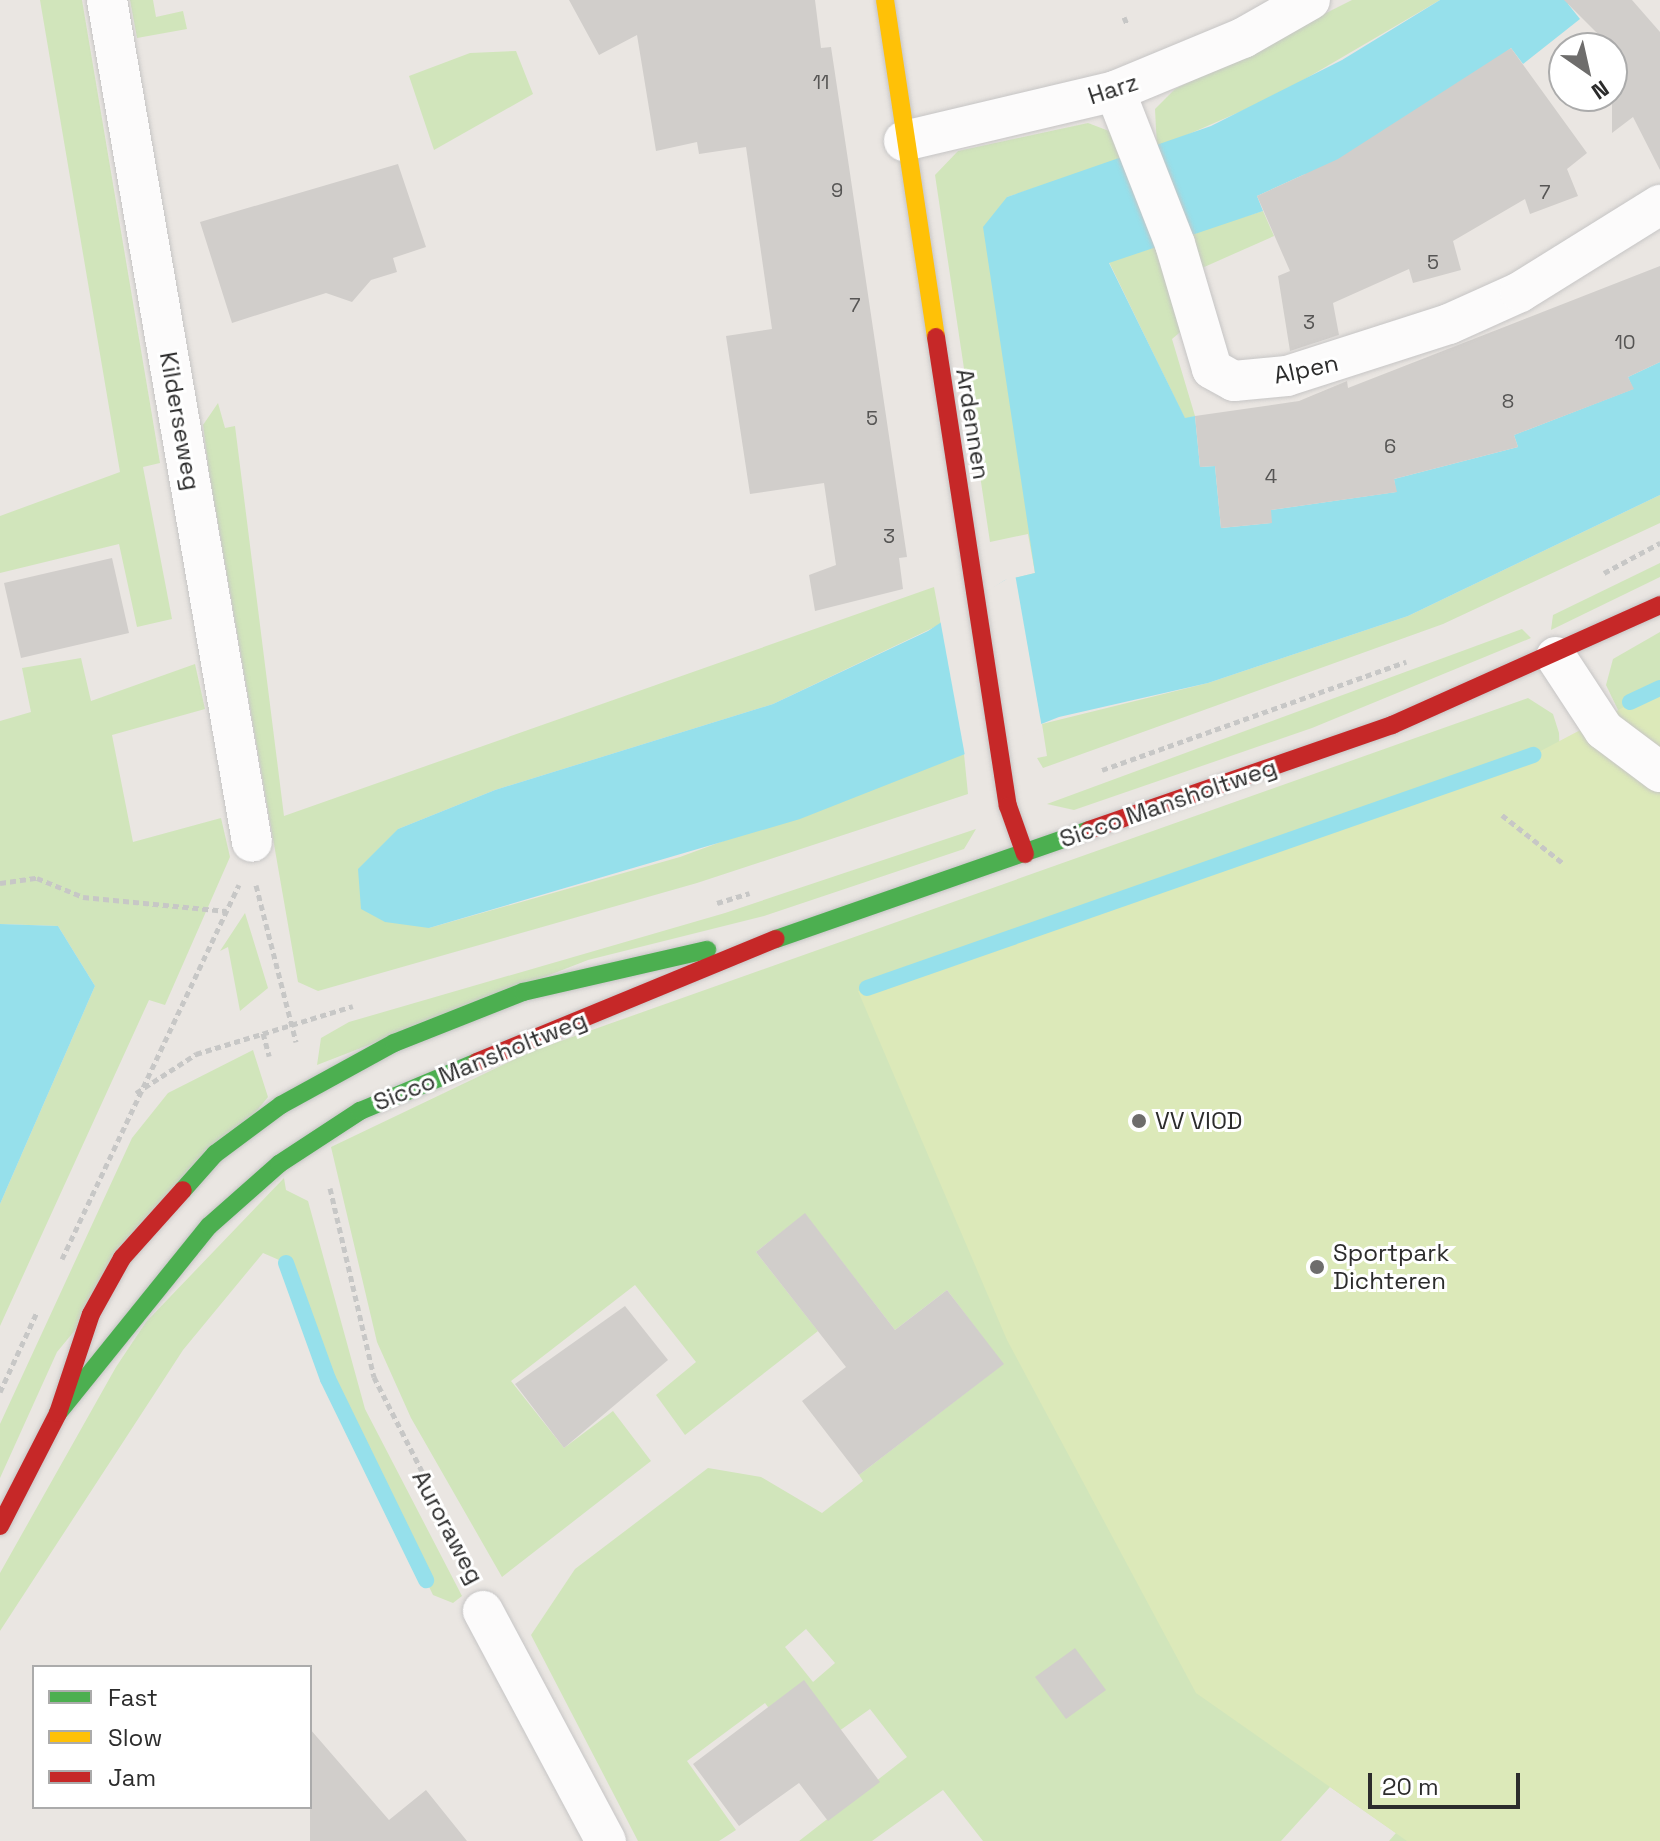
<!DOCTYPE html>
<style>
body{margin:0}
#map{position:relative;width:1660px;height:1841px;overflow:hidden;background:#eae6e2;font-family:"Space Grotesk",sans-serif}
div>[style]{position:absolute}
.green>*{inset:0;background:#d1e5bb}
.pitch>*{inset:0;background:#dce9b9}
.water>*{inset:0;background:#96e0eb}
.pier>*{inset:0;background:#eae6e2}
.stream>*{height:16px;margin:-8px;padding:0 8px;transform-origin:8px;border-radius:8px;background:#96e0eb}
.building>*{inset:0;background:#d1cecb}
.path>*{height:5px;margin-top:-2.5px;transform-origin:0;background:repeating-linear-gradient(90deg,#c7c7c6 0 6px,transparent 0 10px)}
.roads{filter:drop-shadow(0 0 2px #c6c5c5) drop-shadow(0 0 2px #c6c5c5)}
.street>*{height:40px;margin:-20px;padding:0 20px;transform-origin:20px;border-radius:20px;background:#fcfbfb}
.fast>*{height:18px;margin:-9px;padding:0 9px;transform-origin:9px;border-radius:9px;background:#4caf50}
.slow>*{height:18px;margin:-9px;padding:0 9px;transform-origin:9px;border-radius:9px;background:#ffc107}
.jam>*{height:18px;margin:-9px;padding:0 9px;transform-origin:9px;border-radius:9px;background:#c62828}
.dots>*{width:22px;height:22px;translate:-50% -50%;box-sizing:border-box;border:4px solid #fff;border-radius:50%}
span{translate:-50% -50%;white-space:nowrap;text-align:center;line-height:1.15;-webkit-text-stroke:6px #fff;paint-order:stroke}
.number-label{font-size:20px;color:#565554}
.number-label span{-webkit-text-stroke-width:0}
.street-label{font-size:24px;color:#2c2c2c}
.poi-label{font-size:24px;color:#2c2c2c}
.left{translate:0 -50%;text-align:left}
.legend{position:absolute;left:32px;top:1665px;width:280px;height:144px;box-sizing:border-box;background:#fff;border:2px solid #ababab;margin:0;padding:10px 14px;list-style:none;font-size:24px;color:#2c2c2c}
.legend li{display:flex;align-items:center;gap:16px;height:40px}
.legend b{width:40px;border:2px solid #ababab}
.north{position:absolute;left:1548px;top:32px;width:80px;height:80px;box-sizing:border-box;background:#fff;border:2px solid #ababab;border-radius:50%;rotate:146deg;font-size:22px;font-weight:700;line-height:32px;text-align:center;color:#2c2c2c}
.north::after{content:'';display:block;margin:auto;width:28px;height:36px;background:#6e6d6c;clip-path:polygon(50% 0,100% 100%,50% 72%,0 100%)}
.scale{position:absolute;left:1368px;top:1773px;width:152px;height:36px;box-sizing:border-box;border:4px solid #2c2c2c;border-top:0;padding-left:10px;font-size:24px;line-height:28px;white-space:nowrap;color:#2c2c2c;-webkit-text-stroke:6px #fff;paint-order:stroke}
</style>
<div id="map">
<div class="green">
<i style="clip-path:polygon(40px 0,82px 0,160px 463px,143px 467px,172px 619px,137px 627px,119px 544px,0 573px,0 516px,120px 472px)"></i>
<i style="clip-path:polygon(130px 0,153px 0,156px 17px,183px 11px,187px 29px,137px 38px)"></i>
<i style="clip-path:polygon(1352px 0,1440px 0,1276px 96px,1157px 148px,1155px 109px,1175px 89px)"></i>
<i style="clip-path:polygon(516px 51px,533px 94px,434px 150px,409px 76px,470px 53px)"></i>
<i style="clip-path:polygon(1088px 123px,1109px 131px,1126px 158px,1007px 197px,1073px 588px,1015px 578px,1035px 573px,1028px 534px,990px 542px,935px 175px,958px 151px)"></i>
<i style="clip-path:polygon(1263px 211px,1274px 236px,1202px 268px,1188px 234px)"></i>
<i style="clip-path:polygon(1158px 246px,1185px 328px,1172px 339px,1195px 416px,1185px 419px,1109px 262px)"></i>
<i style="clip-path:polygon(218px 403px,225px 428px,235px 426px,284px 816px,934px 587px,941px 624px,773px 704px,495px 790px,398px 829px,429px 928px,680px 857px,954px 756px,964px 754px,968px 794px,697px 883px,318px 991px,298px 982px,209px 471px,203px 425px)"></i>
<i style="clip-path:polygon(1660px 495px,1660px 523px,1443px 624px,1043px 768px,1037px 758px,1047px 756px,1042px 724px,1208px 683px,1408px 616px)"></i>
<i style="clip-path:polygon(1660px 563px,1660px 577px,1551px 630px,1553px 615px)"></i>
<i style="clip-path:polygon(1522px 629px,1531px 638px,1312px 728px,1074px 810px,1047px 804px)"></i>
<i style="clip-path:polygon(1660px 632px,1660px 743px,1619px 712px,1606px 685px,1613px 659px)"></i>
<i style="clip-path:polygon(81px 658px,91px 701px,195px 664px,205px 709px,112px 735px,133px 842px,221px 818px,230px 857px,165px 1005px,149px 1000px,0 1326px,0 1204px,95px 986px,58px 926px,0 924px,0 721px,31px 712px,22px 668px)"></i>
<i style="clip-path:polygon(evenodd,1528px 698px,1553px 714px,1559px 733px,1597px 1841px,1389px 1841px,1396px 1833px,1330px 1787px,1281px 1841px,983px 1841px,943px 1790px,872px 1841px,799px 1841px,907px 1757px,870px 1709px,804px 1756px,765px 1703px,687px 1761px,736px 1830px,719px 1841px,638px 1841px,531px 1635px,575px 1569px,708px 1468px,761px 1477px,822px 1513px,863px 1481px,859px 1475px,1003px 1364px,947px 1290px,895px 1330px,805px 1214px,756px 1252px,818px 1331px,685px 1435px,656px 1395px,696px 1362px,635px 1285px,511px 1381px,564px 1448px,613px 1411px,651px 1461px,502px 1577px,411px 1418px,377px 1342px,331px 1147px,530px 1052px,1528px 698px,806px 1629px,835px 1663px,813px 1682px,785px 1647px,806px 1629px)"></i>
<i style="clip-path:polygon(976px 829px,964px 849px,764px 916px,588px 960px,317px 1065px,321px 1038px,349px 1022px,725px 913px)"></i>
<i style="clip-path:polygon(245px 913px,268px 988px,240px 1011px,228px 947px,220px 951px)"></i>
<i style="clip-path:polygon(253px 1050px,268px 1097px,57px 1352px,0 1478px,0 1424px,132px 1138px,168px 1093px)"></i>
<i style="clip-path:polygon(284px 1178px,286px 1190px,308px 1201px,365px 1409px,462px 1596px,453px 1603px,433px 1595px,328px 1379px,286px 1263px,263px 1253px,183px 1350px,0 1631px,0 1573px,116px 1367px,146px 1322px)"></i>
</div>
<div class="pitch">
<i style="clip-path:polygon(1660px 688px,1660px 1841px,1407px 1841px,1196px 1693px,1007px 1340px,858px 991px,1450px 789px,1533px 755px)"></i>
</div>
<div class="water">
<i style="clip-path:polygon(1440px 0,1572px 0,1568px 4px,1580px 19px,1523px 64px,1511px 48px,1375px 157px,1303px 175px,1257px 196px,1263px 211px,1109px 263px,1185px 418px,1195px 416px,1200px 467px,1215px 466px,1221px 528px,1271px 523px,1271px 510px,1396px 492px,1394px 479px,1518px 447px,1514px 435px,1633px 389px,1628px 377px,1660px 362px,1660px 495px,1408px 616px,1208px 683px,1059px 717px,800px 819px,429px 928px,385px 922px,361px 909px,358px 869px,398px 829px,495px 790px,773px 704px,928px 631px,1005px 580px,1035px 573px,983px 227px,1007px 197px,1211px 126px,1342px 60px)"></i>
<i style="clip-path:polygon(0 924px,58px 926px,95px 986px,0 1204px)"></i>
</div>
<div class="pier">
<i style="clip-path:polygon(1015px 574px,1042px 728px,965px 756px,940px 619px)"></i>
</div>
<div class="stream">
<i style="left:1630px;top:702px;width:33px;rotate:-25deg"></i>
<i style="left:867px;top:988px;width:706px;rotate:-19.28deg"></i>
<i style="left:286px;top:1263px;width:123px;rotate:70.1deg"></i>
<i style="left:328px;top:1379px;width:224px;rotate:64deg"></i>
</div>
<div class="building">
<i style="clip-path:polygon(569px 0,815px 0,821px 48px,831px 47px,848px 160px,907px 557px,899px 558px,903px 589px,815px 611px,809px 575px,836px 565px,824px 483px,750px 494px,730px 362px,726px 336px,772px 329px,746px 147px,699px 154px,697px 142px,656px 151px,637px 35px,599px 55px)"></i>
<i style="clip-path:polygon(1564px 0,1632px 0,1660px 32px,1660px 170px,1633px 117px,1612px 133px,1612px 48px)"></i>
<i style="clip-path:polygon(1511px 48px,1587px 153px,1567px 169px,1578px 196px,1530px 214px,1525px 199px,1453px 241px,1461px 270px,1413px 283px,1409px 269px,1333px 303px,1339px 335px,1290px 351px,1278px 276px,1290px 271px,1257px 196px,1338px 159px)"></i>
<i style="clip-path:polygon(398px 164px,426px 247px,393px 258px,397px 272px,371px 280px,352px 302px,326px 293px,232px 323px,200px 222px)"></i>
<i style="clip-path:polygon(1660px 266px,1660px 362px,1628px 377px,1634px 389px,1514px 435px,1518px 447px,1394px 479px,1397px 492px,1271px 510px,1272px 523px,1221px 528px,1215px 466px,1200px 467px,1195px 416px,1299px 401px,1347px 381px,1348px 388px)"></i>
<i style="clip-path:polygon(112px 558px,129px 633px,21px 658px,4px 583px)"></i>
<i style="clip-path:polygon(805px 1213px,895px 1330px,947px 1290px,1004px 1364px,859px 1475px,802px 1401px,846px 1367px,756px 1252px)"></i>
<i style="clip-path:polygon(625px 1306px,668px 1360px,564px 1448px,515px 1384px)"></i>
<i style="clip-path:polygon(1075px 1648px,1106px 1690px,1066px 1719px,1035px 1677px)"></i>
<i style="clip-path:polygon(804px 1680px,880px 1782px,828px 1821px,799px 1783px,739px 1826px,693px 1764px)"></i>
<i style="clip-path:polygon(310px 1729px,389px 1820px,426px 1790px,467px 1841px,310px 1841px)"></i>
</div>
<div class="path">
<i style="left:1124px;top:17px;width:8px;rotate:67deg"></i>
<i style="left:1604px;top:573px;width:64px;rotate:-28.2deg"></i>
<i style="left:1102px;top:770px;width:323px;rotate:-19.6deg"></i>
<i style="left:1502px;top:815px;width:79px;rotate:38.3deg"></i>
<i style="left:0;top:883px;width:37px;rotate:-8deg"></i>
<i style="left:37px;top:878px;width:50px;rotate:22.4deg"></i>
<i style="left:83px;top:897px;width:144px;rotate:5.6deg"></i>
<i style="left:256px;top:885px;width:162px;rotate:75.7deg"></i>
<i style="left:717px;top:903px;width:34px;rotate:-17deg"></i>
<i style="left:263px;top:1033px;width:24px;rotate:75deg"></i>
<i style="left:136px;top:1093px;width:72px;rotate:-33deg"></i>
<i style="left:196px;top:1054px;width:164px;rotate:-17deg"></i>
<i style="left:330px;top:1188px;width:194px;rotate:76.9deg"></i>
<i style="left:374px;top:1377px;width:216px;rotate:63deg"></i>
<i style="left:62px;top:1259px;width:414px;rotate:-64.7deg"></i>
<i style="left:0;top:1392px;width:88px;rotate:-65.2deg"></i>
</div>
<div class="roads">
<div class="street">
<i style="left:107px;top:0;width:854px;rotate:80.23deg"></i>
<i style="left:1115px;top:91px;width:164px;rotate:68.6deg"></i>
<i style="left:1175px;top:244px;width:130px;rotate:73.5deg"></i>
<i style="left:1212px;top:369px;width:25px;rotate:29deg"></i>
<i style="left:1234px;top:381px;width:53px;rotate:-5.4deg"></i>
<i style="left:1287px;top:376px;width:170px;rotate:-17.8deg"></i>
<i style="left:1449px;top:324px;width:78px;rotate:-24.3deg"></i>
<i style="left:1520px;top:292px;width:165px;rotate:-31.9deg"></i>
<i style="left:904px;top:141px;width:217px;rotate:-13.3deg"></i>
<i style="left:1115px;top:91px;width:139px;rotate:-22.5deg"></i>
<i style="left:1243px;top:38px;width:77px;rotate:-29.6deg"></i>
<i style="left:1556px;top:657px;width:87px;rotate:56.7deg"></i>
<i style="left:1604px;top:730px;width:70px;rotate:36.9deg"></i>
<i style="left:483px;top:1611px;width:261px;rotate:61.9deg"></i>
</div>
<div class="fast">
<i style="left:776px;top:939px;width:331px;rotate:-19.2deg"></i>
<i style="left:183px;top:1190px;width:48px;rotate:-48.4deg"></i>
<i style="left:215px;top:1154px;width:82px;rotate:-36.6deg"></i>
<i style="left:281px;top:1105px;width:129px;rotate:-28.8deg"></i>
<i style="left:394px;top:1043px;width:139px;rotate:-21.6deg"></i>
<i style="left:523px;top:992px;width:189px;rotate:-12.9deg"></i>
<i style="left:58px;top:1413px;width:240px;rotate:-51.1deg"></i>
<i style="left:209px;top:1226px;width:94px;rotate:-41.5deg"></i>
<i style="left:279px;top:1164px;width:97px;rotate:-33.2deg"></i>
<i style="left:360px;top:1111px;width:127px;rotate:-22.7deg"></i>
</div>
<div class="slow">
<i style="left:885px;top:0;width:341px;rotate:81.4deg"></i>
</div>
<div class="jam">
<i style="left:936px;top:337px;width:474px;rotate:81.3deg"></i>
<i style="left:1008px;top:806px;width:51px;rotate:70.5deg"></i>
<i style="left:1089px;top:830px;width:321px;rotate:-19.1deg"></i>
<i style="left:1392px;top:725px;width:294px;rotate:-24.1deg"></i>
<i style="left:477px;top:1062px;width:323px;rotate:-22.4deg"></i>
<i style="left:0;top:1526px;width:127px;rotate:-62.8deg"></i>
<i style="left:58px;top:1413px;width:104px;rotate:-71.6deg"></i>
<i style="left:91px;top:1314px;width:64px;rotate:-61deg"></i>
<i style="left:122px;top:1258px;width:91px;rotate:-48.1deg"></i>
</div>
</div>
<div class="dots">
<i style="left:1139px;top:1121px;background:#6e6d6c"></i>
<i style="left:1317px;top:1267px;background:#6e6d6c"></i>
</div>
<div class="number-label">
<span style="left:821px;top:82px">11</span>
<span style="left:837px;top:190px">9</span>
<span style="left:1545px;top:192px">7</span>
<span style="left:1433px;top:262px">5</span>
<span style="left:855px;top:305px">7</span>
<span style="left:1309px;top:322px">3</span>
<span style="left:1625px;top:342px">10</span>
<span style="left:1508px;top:401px">8</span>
<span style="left:872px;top:418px">5</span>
<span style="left:1390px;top:446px">6</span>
<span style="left:1271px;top:476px">4</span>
<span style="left:889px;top:536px">3</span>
</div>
<div class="street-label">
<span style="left:1113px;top:89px;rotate:-18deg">Harz</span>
<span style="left:1306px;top:369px;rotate:-12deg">Alpen</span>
<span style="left:180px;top:421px;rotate:80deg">Kilderseweg</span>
<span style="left:973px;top:424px;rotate:81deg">Ardennen</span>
<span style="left:1168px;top:803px;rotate:-19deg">Sicco Mansholtweg</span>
<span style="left:480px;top:1061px;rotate:-22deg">Sicco Mansholtweg</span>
<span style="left:448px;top:1527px;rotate:62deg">Auroraweg</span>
</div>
<div class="poi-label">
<span class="left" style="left:1155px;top:1121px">VV VIOD</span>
<span class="left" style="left:1333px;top:1267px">Sportpark<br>Dichteren</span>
</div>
<ul class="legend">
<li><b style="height:10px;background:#4caf50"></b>Fast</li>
<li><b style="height:10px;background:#ffc107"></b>Slow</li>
<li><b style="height:10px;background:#c62828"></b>Jam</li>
</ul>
<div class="north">N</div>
<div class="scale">20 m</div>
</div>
